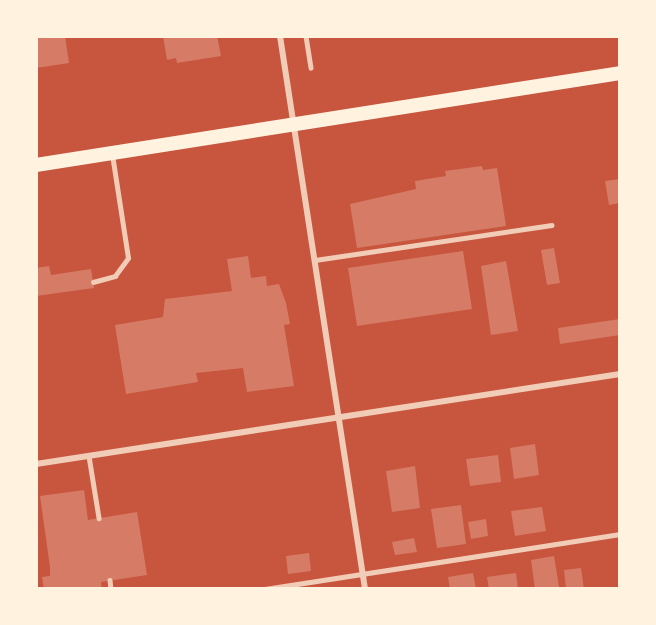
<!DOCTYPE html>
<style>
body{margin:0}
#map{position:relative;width:656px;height:625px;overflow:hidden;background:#c8553d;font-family:Arial,sans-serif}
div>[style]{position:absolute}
.building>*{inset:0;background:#d67c66}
.service>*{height:4.5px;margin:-2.25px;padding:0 2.25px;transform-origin:2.25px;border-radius:2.25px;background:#f1ccb7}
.minor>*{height:6px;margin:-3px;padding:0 3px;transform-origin:3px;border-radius:3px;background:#f1ccb7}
.primary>*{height:14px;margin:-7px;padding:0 7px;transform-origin:7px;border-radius:7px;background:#fff3e0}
span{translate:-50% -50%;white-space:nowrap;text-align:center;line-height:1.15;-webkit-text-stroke:5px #fff3e0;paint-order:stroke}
.frame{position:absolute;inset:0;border:38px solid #fff3e0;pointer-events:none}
</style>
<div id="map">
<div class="building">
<i style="clip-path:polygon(36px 36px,65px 36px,69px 63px,36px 68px)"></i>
<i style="clip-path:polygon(163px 36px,217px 36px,221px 56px,177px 63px,176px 58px,167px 60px)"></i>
<i style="clip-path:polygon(482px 166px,483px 170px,497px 168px,506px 226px,357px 248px,350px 204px,416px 189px,415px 181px,446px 176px,445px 171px)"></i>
<i style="clip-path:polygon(620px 179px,620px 203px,609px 205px,605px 181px)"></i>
<i style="clip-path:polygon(554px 248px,560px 283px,547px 285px,541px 250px)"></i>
<i style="clip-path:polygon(463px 251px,472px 309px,357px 326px,348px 268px)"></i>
<i style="clip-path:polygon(248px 256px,251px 278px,266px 276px,267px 286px,279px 284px,286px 303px,290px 324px,284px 325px,294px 386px,247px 392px,243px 368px,196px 373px,198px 382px,126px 394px,115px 325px,163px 317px,165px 299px,232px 291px,227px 259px)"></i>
<i style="clip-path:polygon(506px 261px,518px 331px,491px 335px,481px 266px)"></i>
<i style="clip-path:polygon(49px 266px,51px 275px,91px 269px,94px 288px,36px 296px,36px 268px)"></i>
<i style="clip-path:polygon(620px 319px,620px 335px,560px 344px,558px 328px)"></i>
<i style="clip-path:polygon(535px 444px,539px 475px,514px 479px,510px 448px)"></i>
<i style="clip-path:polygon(498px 455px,501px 482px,470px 486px,466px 459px)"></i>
<i style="clip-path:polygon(415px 466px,420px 508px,392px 512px,386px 471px)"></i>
<i style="clip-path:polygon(84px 490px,88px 520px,137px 512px,147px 575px,101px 582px,102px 589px,44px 589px,42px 577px,50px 576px,50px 567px,40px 496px)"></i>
<i style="clip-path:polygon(461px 505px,466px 544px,437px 548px,431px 509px)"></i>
<i style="clip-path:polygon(542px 507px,546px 531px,515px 536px,511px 511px)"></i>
<i style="clip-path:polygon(486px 519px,488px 536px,471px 539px,468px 522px)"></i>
<i style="clip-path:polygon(414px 538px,417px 552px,395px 555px,392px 542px)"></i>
<i style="clip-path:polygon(309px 553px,311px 571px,288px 574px,286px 556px)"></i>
<i style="clip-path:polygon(554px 556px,559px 587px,535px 589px,531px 560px)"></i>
<i style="clip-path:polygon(581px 568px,584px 589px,566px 589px,564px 570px)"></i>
<i style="clip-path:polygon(473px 573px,476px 589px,450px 589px,448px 577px)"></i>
<i style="clip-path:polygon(516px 573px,518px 589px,489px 589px,487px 577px)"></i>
</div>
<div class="service">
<i style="left:306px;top:36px;width:32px;rotate:81deg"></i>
<i style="left:315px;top:260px;width:239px;rotate:-8.4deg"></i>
<i style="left:93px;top:282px;width:23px;rotate:-15deg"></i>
<i style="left:115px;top:276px;width:22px;rotate:-54deg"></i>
<i style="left:128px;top:258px;width:104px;rotate:-98.8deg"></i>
<i style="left:89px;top:456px;width:63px;rotate:80.8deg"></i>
<i style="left:110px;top:580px;width:9px;rotate:84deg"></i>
<i style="left:265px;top:589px;width:359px;rotate:-8.8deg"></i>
</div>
<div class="minor">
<i style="left:280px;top:36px;width:559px;rotate:81.26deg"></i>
<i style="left:36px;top:464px;width:591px;rotate:-8.76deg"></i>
</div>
<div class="primary">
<i style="left:36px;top:165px;width:591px;rotate:-8.95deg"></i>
</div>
<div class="frame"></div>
</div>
